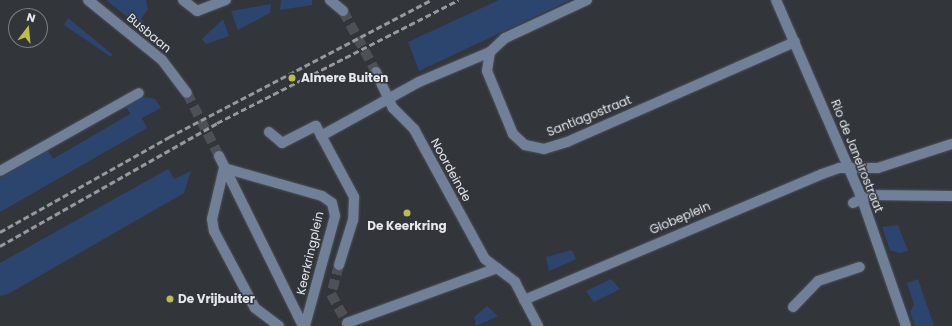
<!DOCTYPE html>
<style>
body{margin:0}
#map{position:relative;width:952px;height:326px;overflow:hidden;background:#32363b;font-family:Poppins,sans-serif}
div>[style]{position:absolute}
.green>*{inset:0;background:#2b456e}
.minor-tunnel>*{height:10px;margin-top:-5px;transform-origin:0;background:repeating-linear-gradient(90deg,#4d5155 0 10px,transparent 0 15px)}
.roads{filter:drop-shadow(0 0 1px #4f5257) drop-shadow(0 0 1px #4f5257)}
.minor>*{height:10px;margin:-5px;padding:0 5px;transform-origin:5px;border-radius:5px;background:#708099}
.rail>*{height:3px;margin-top:-1.5px;transform-origin:0;background:repeating-linear-gradient(90deg,#96999d 0 6px,transparent 0 9px)}
.dots>*{width:11px;height:11px;translate:-50% -50%;box-sizing:border-box;border:2px solid #32363b;border-radius:50%}
span{translate:-50% -50%;white-space:nowrap;text-align:center;line-height:1.15;-webkit-text-stroke:3px #32363b;paint-order:stroke}
.street-label{font-size:12px;color:#e5e7eb}
.poi-label{font-size:12px;color:#e5e7eb;font-weight:700}
.left{translate:0 -50%;text-align:left}
.north{position:absolute;left:8px;top:8px;width:40px;height:40px;box-sizing:border-box;background:#32363b;border:1px solid #7a7d81;border-radius:50%;rotate:16deg;font-size:11px;font-weight:700;line-height:16px;text-align:center;color:#e5e7eb}
.north::after{content:'';display:block;margin:auto;width:14px;height:18px;background:#bebf42;clip-path:polygon(50% 0,100% 100%,50% 72%,0 100%)}
</style>
<div id="map">
<div class="green">
<i style="clip-path:polygon(106px 0,146px 0,148px 9px,141px 19px,144px 22px,140px 27px)"></i>
<i style="clip-path:polygon(281px 0,312px 0,312px 5px,280px 10px)"></i>
<i style="clip-path:polygon(499px 0,570px 0,419px 71px,408px 42px)"></i>
<i style="clip-path:polygon(271px 4px,270px 13px,238px 30px,231px 11px)"></i>
<i style="clip-path:polygon(68px 18px,112px 54px,111px 57px,64px 25px)"></i>
<i style="clip-path:polygon(223px 19px,229px 36px,206px 44px,202px 39px)"></i>
<i style="clip-path:polygon(145px 97px,155px 99px,161px 108px,142px 118px,147px 128px,0 212px,0 178px,48px 151px,53px 159px,130px 114px,126px 107px)"></i>
<i style="clip-path:polygon(168px 169px,174px 179px,191px 171px,184px 193px,8px 294px,0 296px,0 263px)"></i>
<i style="clip-path:polygon(898px 225px,908px 251px,899px 253px,890px 250px,882px 227px)"></i>
<i style="clip-path:polygon(572px 250px,576px 259px,549px 271px,546px 257px)"></i>
<i style="clip-path:polygon(611px 279px,620px 289px,594px 302px,586px 291px)"></i>
<i style="clip-path:polygon(918px 279px,934px 326px,915px 326px,910px 312px,914px 305px,907px 283px)"></i>
<i style="clip-path:polygon(487px 306px,498px 316px,476px 326px,474px 317px)"></i>
</div>
<div class="minor-tunnel">
<i style="left:343px;top:11px;width:69px;rotate:61.6deg"></i>
<i style="left:187px;top:93px;width:71px;rotate:63.1deg"></i>
<i style="left:339px;top:265px;width:30px;rotate:105deg"></i>
<i style="left:331px;top:294px;width:26px;rotate:61deg"></i>
</div>
<div class="roads">
<div class="minor">
<i style="left:88px;top:0;width:95px;rotate:39deg"></i>
<i style="left:162px;top:60px;width:41px;rotate:52.9deg"></i>
<i style="left:183px;top:0;width:18px;rotate:38deg"></i>
<i style="left:197px;top:11px;width:31px;rotate:-21deg"></i>
<i style="left:330px;top:0;width:17px;rotate:40deg"></i>
<i style="left:587px;top:0;width:90px;rotate:155.1deg"></i>
<i style="left:505px;top:38px;width:21px;rotate:137deg"></i>
<i style="left:490px;top:52px;width:19px;rotate:99deg"></i>
<i style="left:487px;top:71px;width:68px;rotate:67.6deg"></i>
<i style="left:513px;top:134px;width:16px;rotate:43deg"></i>
<i style="left:525px;top:145px;width:19px;rotate:12deg"></i>
<i style="left:544px;top:149px;width:24px;rotate:-17deg"></i>
<i style="left:567px;top:142px;width:249px;rotate:-23.7deg"></i>
<i style="left:776px;top:0;width:217px;rotate:66.6deg"></i>
<i style="left:862px;top:199px;width:134px;rotate:70.9deg"></i>
<i style="left:376px;top:72px;width:40px;rotate:65deg"></i>
<i style="left:393px;top:108px;width:30px;rotate:45deg"></i>
<i style="left:414px;top:129px;width:148px;rotate:61.4deg"></i>
<i style="left:485px;top:259px;width:38px;rotate:37deg"></i>
<i style="left:515px;top:282px;width:50px;rotate:62.4deg"></i>
<i style="left:269px;top:132px;width:17px;rotate:40deg"></i>
<i style="left:282px;top:143px;width:38px;rotate:-27deg"></i>
<i style="left:316px;top:126px;width:81px;rotate:61.8deg"></i>
<i style="left:354px;top:197px;width:23px;rotate:92deg"></i>
<i style="left:353px;top:220px;width:47px;rotate:107.3deg"></i>
<i style="left:321px;top:136px;width:112px;rotate:-28.9deg"></i>
<i style="left:419px;top:82px;width:77px;rotate:-22.9deg"></i>
<i style="left:219px;top:156px;width:190px;rotate:63.7deg"></i>
<i style="left:224px;top:168px;width:102px;rotate:15.9deg"></i>
<i style="left:322px;top:196px;width:12px;rotate:35deg"></i>
<i style="left:332px;top:203px;width:13px;rotate:77deg"></i>
<i style="left:335px;top:216px;width:114px;rotate:105.3deg"></i>
<i style="left:224px;top:168px;width:52px;rotate:103.2deg"></i>
<i style="left:212px;top:219px;width:12px;rotate:81deg"></i>
<i style="left:214px;top:231px;width:87px;rotate:62deg"></i>
<i style="left:255px;top:308px;width:30px;rotate:37deg"></i>
<i style="left:0;top:171px;width:159px;rotate:-29.3deg"></i>
<i style="left:853px;top:203px;width:19px;rotate:-25deg"></i>
<i style="left:870px;top:195px;width:82px;rotate:0.7deg"></i>
<i style="left:524px;top:300px;width:324px;rotate:-22.9deg"></i>
<i style="left:822px;top:174px;width:18px;rotate:-19deg"></i>
<i style="left:839px;top:168px;width:39px"></i>
<i style="left:878px;top:168px;width:78px;rotate:-18deg"></i>
<i style="left:793px;top:307px;width:36px;rotate:-46deg"></i>
<i style="left:818px;top:281px;width:44px;rotate:-18.4deg"></i>
<i style="left:347px;top:323px;width:160px;rotate:-20.1deg"></i>
</div>
</div>
<div class="rail">
<i style="left:0;top:232px;width:194px;rotate:-29.3deg"></i>
<i style="left:169px;top:137px;width:296px;rotate:-27.6deg"></i>
<i style="left:0;top:246px;width:249px;rotate:-29.5deg"></i>
<i style="left:217px;top:123px;width:271px;rotate:-27deg"></i>
</div>
<div class="dots">
<i style="left:292px;top:78px;background:#bebf42"></i>
<i style="left:407px;top:213px;background:#bebf42"></i>
<i style="left:170px;top:299px;background:#bebf42"></i>
</div>
<div class="street-label">
<span style="left:149px;top:33px;rotate:40deg">Busbaan</span>
<span style="left:589px;top:116px;rotate:-22deg">Santiagostraat</span>
<span style="left:857px;top:156px;rotate:68deg">Rio de Janeirostraat</span>
<span style="left:451px;top:170px;rotate:61deg">Noordeinde</span>
<span style="left:680px;top:218px;rotate:-23deg">Globeplein</span>
<span style="left:310px;top:253px;rotate:-77deg">Keerkringplein</span>
</div>
<div class="poi-label">
<span class="left" style="left:301px;top:78px">Almere Buiten</span>
<span style="left:407px;top:226px">De Keerkring</span>
<span class="left" style="left:178px;top:299px">De Vrijbuiter</span>
</div>
<div class="north">N</div>
</div>
